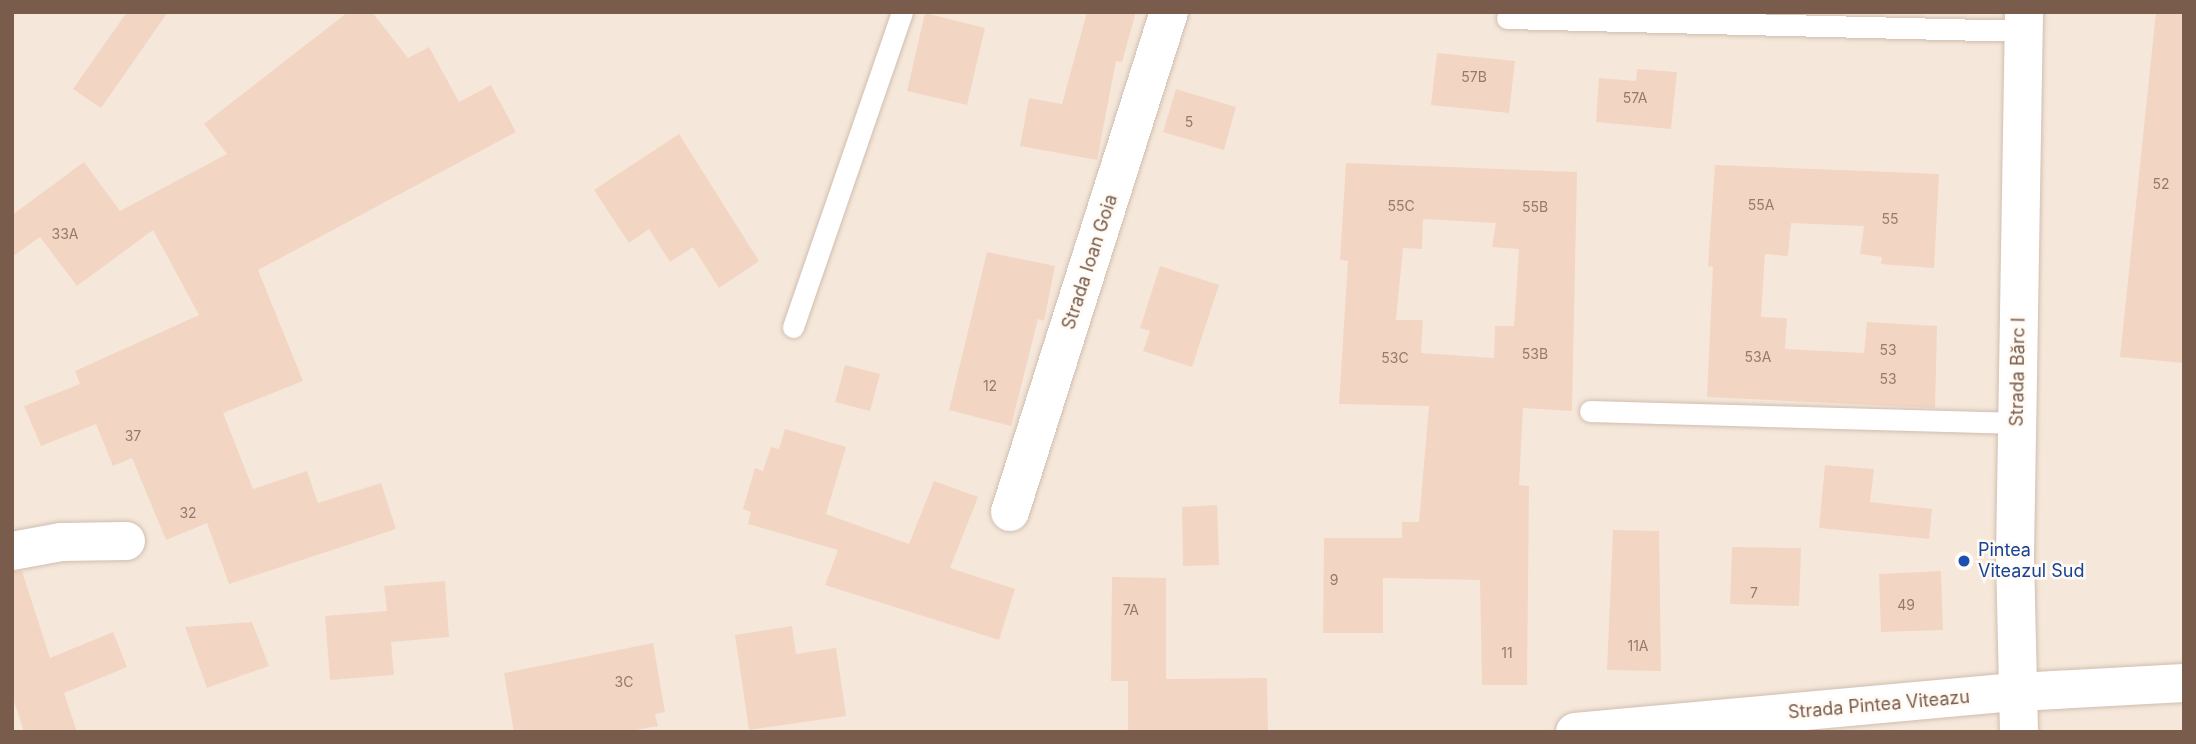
<!DOCTYPE html>
<meta charset="utf-8">
<style>
body{margin:0}
#map{position:relative;width:2196px;height:744px;overflow:hidden;background:#fdf6ec;font-family:Inter,sans-serif}
div>[style]{position:absolute}
.residential>*{inset:0;background:#f5e8da}
.building>*{inset:0;background:#f3d5c3}
.roads{filter:drop-shadow(0 0 2px #d1beb0) drop-shadow(0 0 2px #d1beb0)}
.lane>*{height:21px;margin:-10.5px;padding:0 10.5px;transform-origin:10.5px;border-radius:10.5px;background:#fff}
.street>*{height:38px;margin:-19px;padding:0 19px;transform-origin:19px;border-radius:19px;background:#fff}
.secondary>*{height:38px;margin:-19px;padding:0 19px;transform-origin:19px;border-radius:19px;background:#fff}
.dots>*{width:19px;height:19px;translate:-50% -50%;box-sizing:border-box;border:4px solid #fffaf3;border-radius:50%}
span{translate:-50% -50%;white-space:nowrap;text-align:center;line-height:1.15;-webkit-text-stroke:5px #fffaf3;paint-order:stroke}
.number-label{font-size:14px;color:#987a6a}
.number-label span{-webkit-text-stroke-width:0}
.street-label{font-size:18px;color:#7a5c4d}
.transit-label{font-size:18px;color:#164399}
.left{translate:0 -50%;text-align:left}
.frame{position:absolute;inset:0;border:14px solid #7a5c4d;pointer-events:none}
</style>
<div id="map">
<div class="residential">
<i style="clip-path:polygon(12px 12px,2184px 12px,2184px 732px,12px 732px)"></i>
</div>
<div class="building">
<i style="clip-path:polygon(127px 12px,168px 12px,101px 108px,73px 89px)"></i>
<i style="clip-path:polygon(348px 12px,372px 12px,408px 58px,429px 47px,459px 102px,491px 85px,516px 132px,258px 270px,303px 381px,223px 413px,253px 489px,307px 471px,318px 503px,381px 483px,396px 529px,229px 584px,207px 523px,166px 540px,132px 458px,113px 466px,96px 424px,41px 446px,24px 406px,80px 384px,75px 371px,199px 315px,153px 230px,77px 286px,40px 237px,12px 257px,12px 215px,84px 162px,120px 211px,227px 154px,204px 124px)"></i>
<i style="clip-path:polygon(1087px 12px,1136px 12px,1122px 62px,1116px 61px,1097px 160px,1020px 146px,1029px 98px,1062px 104px)"></i>
<i style="clip-path:polygon(2156px 12px,2184px 12px,2184px 363px,2120px 357px)"></i>
<i style="clip-path:polygon(925px 13px,985px 28px,967px 105px,907px 91px)"></i>
<i style="clip-path:polygon(1437px 53px,1515px 61px,1509px 113px,1431px 105px)"></i>
<i style="clip-path:polygon(1637px 69px,1677px 72px,1671px 129px,1596px 122px,1599px 78px,1636px 81px)"></i>
<i style="clip-path:polygon(1176px 89px,1236px 107px,1224px 150px,1163px 132px)"></i>
<i style="clip-path:polygon(679px 134px,759px 261px,719px 288px,693px 247px,670px 262px,649px 229px,629px 243px,594px 190px)"></i>
<i style="clip-path:polygon(evenodd,1346px 163px,1577px 172px,1572px 411px,1523px 408px,1519px 485px,1529px 486px,1527px 685px,1482px 685px,1480px 580px,1383px 578px,1383px 633px,1323px 633px,1324px 538px,1402px 538px,1402px 522px,1419px 522px,1429px 406px,1339px 404px,1348px 261px,1340px 260px,1346px 163px,1423px 219px,1496px 223px,1492px 247px,1519px 249px,1514px 326px,1495px 326px,1494px 358px,1421px 353px,1423px 320px,1396px 320px,1403px 248px,1422px 249px,1423px 219px)"></i>
<i style="clip-path:polygon(1715px 165px,1939px 174px,1934px 268px,1881px 264px,1882px 257px,1860px 254px,1864px 226px,1791px 223px,1788px 256px,1765px 254px,1761px 317px,1787px 318px,1785px 349px,1864px 353px,1867px 322px,1937px 326px,1935px 408px,1707px 397px,1713px 267px,1708px 266px)"></i>
<i style="clip-path:polygon(987px 252px,1055px 266px,1044px 321px,1038px 319px,1011px 426px,949px 410px)"></i>
<i style="clip-path:polygon(1160px 266px,1219px 285px,1192px 367px,1143px 351px,1150px 331px,1140px 328px)"></i>
<i style="clip-path:polygon(845px 365px,880px 374px,870px 411px,835px 402px)"></i>
<i style="clip-path:polygon(785px 429px,846px 447px,826px 514px,909px 544px,934px 481px,978px 497px,950px 568px,1015px 589px,999px 640px,825px 585px,838px 550px,748px 524px,751px 512px,743px 509px,755px 468px,763px 471px,771px 447px,779px 449px)"></i>
<i style="clip-path:polygon(1825px 465px,1874px 469px,1870px 502px,1932px 509px,1929px 539px,1819px 528px)"></i>
<i style="clip-path:polygon(1217px 505px,1219px 565px,1183px 566px,1182px 507px)"></i>
<i style="clip-path:polygon(1613px 530px,1659px 531px,1661px 671px,1607px 670px)"></i>
<i style="clip-path:polygon(1732px 547px,1801px 548px,1799px 606px,1730px 604px)"></i>
<i style="clip-path:polygon(22px 571px,50px 658px,113px 632px,127px 667px,64px 693px,77px 732px,24px 732px,12px 695px,12px 572px)"></i>
<i style="clip-path:polygon(1941px 571px,1943px 630px,1881px 632px,1879px 574px)"></i>
<i style="clip-path:polygon(1112px 577px,1166px 578px,1166px 679px,1267px 678px,1268px 732px,1128px 732px,1128px 681px,1111px 681px)"></i>
<i style="clip-path:polygon(445px 581px,449px 637px,391px 642px,394px 675px,330px 680px,325px 616px,387px 611px,384px 586px)"></i>
<i style="clip-path:polygon(252px 622px,269px 666px,207px 688px,185px 627px)"></i>
<i style="clip-path:polygon(792px 626px,796px 654px,836px 648px,846px 716px,749px 730px,735px 635px)"></i>
<i style="clip-path:polygon(653px 643px,665px 712px,655px 714px,658px 726px,624px 732px,514px 732px,504px 673px)"></i>
</div>
<div class="roads">
<div class="lane">
<i style="left:1507px;top:18px;width:516px;rotate:1.44deg"></i>
<i style="left:793px;top:327px;width:333px;rotate:-70.9deg"></i>
<i style="left:1590px;top:411px;width:427px;rotate:1.6deg"></i>
</div>
<div class="street">
<i style="left:1010px;top:512px;width:525px;rotate:-72.36deg"></i>
<i style="left:12px;top:551px;width:50px;rotate:-10.4deg"></i>
<i style="left:61px;top:542px;width:65px;rotate:-0.9deg"></i>
<i style="left:1575px;top:732px;width:445px;rotate:-5.2deg"></i>
<i style="left:2018px;top:692px;width:166px;rotate:-3.1deg"></i>
</div>
<div class="secondary">
<i style="left:2019px;top:732px;width:177px;rotate:-91.3deg"></i>
<i style="left:2015px;top:555px;width:543px;rotate:-89.05deg"></i>
</div>
</div>
<div class="dots">
<i style="left:1964px;top:561px;background:#1a4fb4"></i>
</div>
<div class="number-label">
<span style="left:1474px;top:77px">57B</span>
<span style="left:1635px;top:98px">57A</span>
<span style="left:1189px;top:122px">5</span>
<span style="left:2161px;top:184px">52</span>
<span style="left:1761px;top:205px">55A</span>
<span style="left:1401px;top:206px">55C</span>
<span style="left:1535px;top:207px">55B</span>
<span style="left:1890px;top:219px">55</span>
<span style="left:65px;top:234px">33A</span>
<span style="left:1888px;top:350px">53</span>
<span style="left:1535px;top:354px">53B</span>
<span style="left:1758px;top:357px">53A</span>
<span style="left:1395px;top:358px">53C</span>
<span style="left:1888px;top:379px">53</span>
<span style="left:990px;top:386px">12</span>
<span style="left:133px;top:436px">37</span>
<span style="left:188px;top:513px">32</span>
<span style="left:1334px;top:580px">9</span>
<span style="left:1754px;top:593px">7</span>
<span style="left:1906px;top:605px">49</span>
<span style="left:1131px;top:610px">7A</span>
<span style="left:1638px;top:646px">11A</span>
<span style="left:1507px;top:653px">11</span>
<span style="left:624px;top:682px">3C</span>
</div>
<div class="street-label">
<span style="left:1090px;top:262px;rotate:-72deg">Strada Ioan Goia</span>
<span style="left:2018px;top:372px;rotate:-89deg">Strada Bărc I</span>
<span style="left:1879px;top:705px;rotate:-5deg">Strada Pintea Viteazu</span>
</div>
<div class="transit-label">
<span class="left" style="left:1978px;top:561px">Pintea<br>Viteazul Sud</span>
</div>
<div class="frame"></div>
</div>
